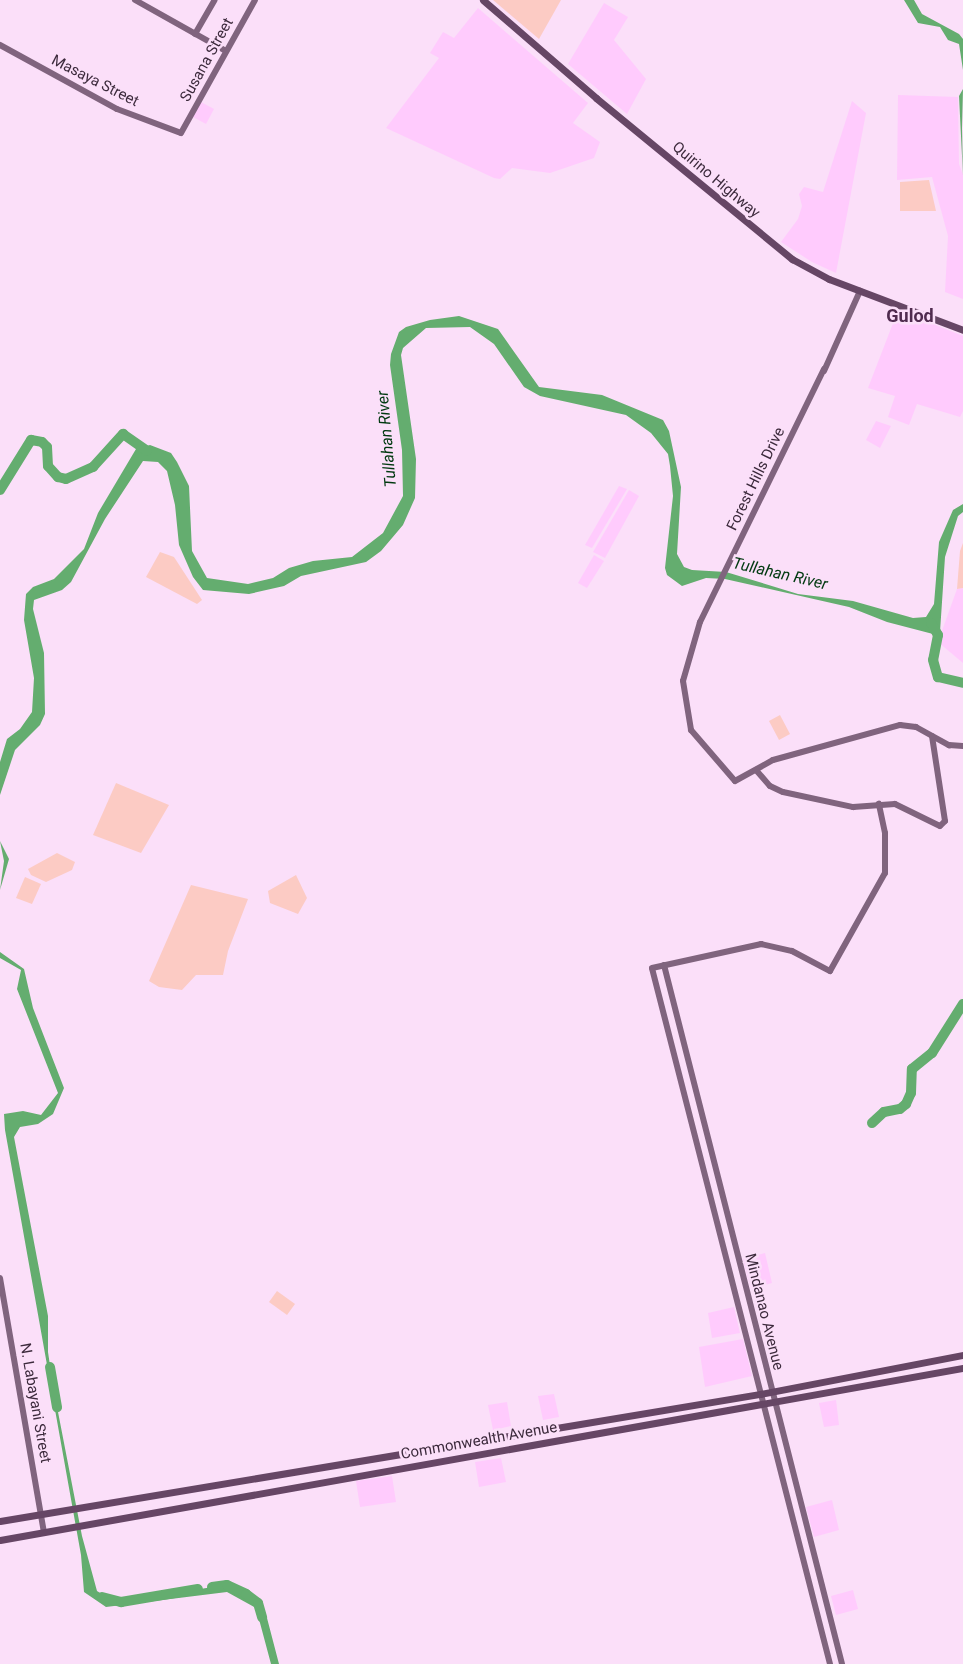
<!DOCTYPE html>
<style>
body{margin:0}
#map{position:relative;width:963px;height:1664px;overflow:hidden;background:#fbdff9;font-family:Roboto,sans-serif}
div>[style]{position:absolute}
.built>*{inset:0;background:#ffcbfd}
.green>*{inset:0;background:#fccbc4}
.water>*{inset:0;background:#64ad6f}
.river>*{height:10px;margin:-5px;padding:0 5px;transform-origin:5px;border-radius:5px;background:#64ad6f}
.secondary>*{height:6px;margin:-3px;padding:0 3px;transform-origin:3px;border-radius:3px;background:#80647e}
.primary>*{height:7px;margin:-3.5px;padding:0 3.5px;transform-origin:3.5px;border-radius:3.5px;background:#664665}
span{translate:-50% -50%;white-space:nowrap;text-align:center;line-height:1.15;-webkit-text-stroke:5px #fbdff9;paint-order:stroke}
.street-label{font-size:15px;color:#3c2a3c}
.water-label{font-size:16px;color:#003910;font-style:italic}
.quarter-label{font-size:18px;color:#502b4f;font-weight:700}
</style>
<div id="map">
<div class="built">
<i style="clip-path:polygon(604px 3px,628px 17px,614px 40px,646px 79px,627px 114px,568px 64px)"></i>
<i style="clip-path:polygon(478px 8px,588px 103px,573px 123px,600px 142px,594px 158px,550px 173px,512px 168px,500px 179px,494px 178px,386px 128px,439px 58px,430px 53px,443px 32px,454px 38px)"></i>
<i style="clip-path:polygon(898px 95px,958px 97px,959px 164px,963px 175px,963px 299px,945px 292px,948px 236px,932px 177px,897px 180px)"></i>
<i style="clip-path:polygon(852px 101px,866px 113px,836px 273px,812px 262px,781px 242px,798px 219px,802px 206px,799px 194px,804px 187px,823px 192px)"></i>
<i style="clip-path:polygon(201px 102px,214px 109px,206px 124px,193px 117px)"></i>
<i style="clip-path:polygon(911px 315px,963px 336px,963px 411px,960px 417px,917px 404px,909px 425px,888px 417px,895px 396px,868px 388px,895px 318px,907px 324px)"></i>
<i style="clip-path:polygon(876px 421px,891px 426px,880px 448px,866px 440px)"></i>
<i style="clip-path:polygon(619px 486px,627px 489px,592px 548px,585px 545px)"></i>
<i style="clip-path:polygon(629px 490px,639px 496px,605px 558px,593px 552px)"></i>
<i style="clip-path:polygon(594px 555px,604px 561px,587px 588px,578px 583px)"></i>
<i style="clip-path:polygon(963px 588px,963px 663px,938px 642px,957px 589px)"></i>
<i style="clip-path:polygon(765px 1253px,772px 1283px,751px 1289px,743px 1259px)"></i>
<i style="clip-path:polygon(734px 1307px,740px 1333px,712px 1338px,708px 1313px)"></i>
<i style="clip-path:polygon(743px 1339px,752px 1376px,705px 1387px,699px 1347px)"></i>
<i style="clip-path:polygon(554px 1394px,559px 1417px,543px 1420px,538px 1396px)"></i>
<i style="clip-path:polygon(836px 1400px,839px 1425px,824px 1427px,819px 1403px)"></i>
<i style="clip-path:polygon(507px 1402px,511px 1426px,493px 1430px,488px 1405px)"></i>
<i style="clip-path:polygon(501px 1458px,506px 1482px,479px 1487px,475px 1462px)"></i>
<i style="clip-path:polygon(392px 1476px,396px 1502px,360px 1507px,356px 1481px)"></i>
<i style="clip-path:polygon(832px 1500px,839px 1530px,814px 1537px,806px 1507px)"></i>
<i style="clip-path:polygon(853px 1590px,858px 1609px,836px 1615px,831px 1596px)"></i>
</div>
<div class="green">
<i style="clip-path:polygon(493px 0,561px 0,539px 39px)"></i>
<i style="clip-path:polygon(929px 180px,936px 211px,900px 211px,900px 182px)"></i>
<i style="clip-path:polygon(963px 543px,963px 588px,957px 589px,960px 551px)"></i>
<i style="clip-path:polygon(160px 552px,174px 557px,202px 600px,197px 604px,146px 577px)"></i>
<i style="clip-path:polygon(780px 715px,790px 734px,779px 740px,769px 721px)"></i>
<i style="clip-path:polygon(116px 783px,169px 805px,141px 853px,93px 835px)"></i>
<i style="clip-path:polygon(57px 853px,75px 862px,72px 870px,46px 882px,31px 875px,28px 869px)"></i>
<i style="clip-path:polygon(296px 875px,307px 898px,298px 914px,270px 903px,268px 891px)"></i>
<i style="clip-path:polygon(25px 877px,41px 884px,32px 904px,16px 898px)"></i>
<i style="clip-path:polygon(191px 885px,248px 899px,228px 951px,223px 975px,196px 975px,182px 990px,159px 987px,149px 981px)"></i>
<i style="clip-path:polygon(277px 1291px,295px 1304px,287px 1315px,269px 1302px)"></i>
</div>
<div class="water">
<i style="clip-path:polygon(904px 0,914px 0,922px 14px,959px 34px,963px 39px,963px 70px,959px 44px,948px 40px,940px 27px,918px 23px)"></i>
<i style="clip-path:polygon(963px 89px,962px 128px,963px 176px,959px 96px)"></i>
<i style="clip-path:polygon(459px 316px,498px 329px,539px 387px,602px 395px,663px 420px,669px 431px,681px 487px,677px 554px,684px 567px,692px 570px,726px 572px,798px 594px,853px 601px,913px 618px,926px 617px,934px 604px,939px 542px,953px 510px,963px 504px,963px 512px,958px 516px,945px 557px,940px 632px,933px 634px,887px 622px,849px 607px,725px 579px,706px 578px,682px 586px,667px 575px,665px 568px,673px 496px,670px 466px,668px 454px,651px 433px,626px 415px,540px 396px,524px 387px,494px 344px,470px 327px,426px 328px,403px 348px,401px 355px,416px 459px,415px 498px,403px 525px,381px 551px,366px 562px,301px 576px,284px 586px,249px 594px,203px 590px,193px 577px,179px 545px,175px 505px,167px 471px,158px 462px,143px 461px,105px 519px,71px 582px,62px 590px,34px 600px,33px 609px,44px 653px,45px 714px,40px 725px,15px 750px,0 795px,0 762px,7px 739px,20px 729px,32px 712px,34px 678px,24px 620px,26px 594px,33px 587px,54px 579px,84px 549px,98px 513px,136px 449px,150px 445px,171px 453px,177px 462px,189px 486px,192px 551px,207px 578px,248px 584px,273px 578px,289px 568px,313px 561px,352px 557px,383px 533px,403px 496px,402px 450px,390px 365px,391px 354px,399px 332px,406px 327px,430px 320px)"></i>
<i style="clip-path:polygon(0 841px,9px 859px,0 890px,4px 861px)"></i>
<i style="clip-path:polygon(0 952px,24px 969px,33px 1008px,64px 1088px,53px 1114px,38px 1124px,20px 1127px,14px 1137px,48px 1316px,48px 1352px,53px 1386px,82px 1536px,97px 1591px,113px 1601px,124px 1602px,224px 1585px,237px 1587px,259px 1605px,267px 1618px,279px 1664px,271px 1664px,256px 1608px,227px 1592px,106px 1607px,84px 1592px,81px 1555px,5px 1130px,4px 1114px,23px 1111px,41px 1115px,58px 1093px,17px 989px,21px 970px,0 958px)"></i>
</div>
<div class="river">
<i style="left:0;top:490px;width:59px;rotate:-58.2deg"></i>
<i style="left:31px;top:440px;width:11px;rotate:10deg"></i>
<i style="left:42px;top:442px;width:7px;rotate:45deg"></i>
<i style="left:47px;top:447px;width:19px;rotate:87deg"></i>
<i style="left:48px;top:466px;width:15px;rotate:48deg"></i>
<i style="left:58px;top:477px;width:8px;rotate:14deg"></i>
<i style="left:66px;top:479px;width:30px;rotate:-24deg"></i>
<i style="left:93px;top:467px;width:45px;rotate:-47.7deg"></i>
<i style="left:123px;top:434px;width:29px;rotate:35deg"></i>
<i style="left:931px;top:623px;width:14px;rotate:60deg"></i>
<i style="left:938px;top:635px;width:25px;rotate:101deg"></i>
<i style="left:933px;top:660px;width:18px;rotate:74deg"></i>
<i style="left:938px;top:677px;width:26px;rotate:13deg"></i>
<i style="left:872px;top:1123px;width:16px;rotate:-43deg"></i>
<i style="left:884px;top:1112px;width:16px;rotate:-11deg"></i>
<i style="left:900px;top:1109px;width:8px;rotate:-40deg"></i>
<i style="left:906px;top:1104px;width:12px;rotate:-66deg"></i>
<i style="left:911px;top:1093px;width:24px;rotate:-88deg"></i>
<i style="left:912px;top:1069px;width:26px;rotate:-39deg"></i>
<i style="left:932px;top:1053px;width:58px;rotate:-57.7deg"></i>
<i style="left:50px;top:1367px;width:41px;rotate:80.1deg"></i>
<i style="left:212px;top:1587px;width:15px;rotate:-8deg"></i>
<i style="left:227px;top:1585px;width:21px;rotate:25deg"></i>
<i style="left:246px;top:1594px;width:15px;rotate:37deg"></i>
<i style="left:258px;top:1603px;width:15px;rotate:74deg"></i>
<i style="left:102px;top:1597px;width:20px;rotate:15deg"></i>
<i style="left:121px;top:1602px;width:78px;rotate:-9.6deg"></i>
</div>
<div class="secondary">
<i style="left:135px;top:0;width:104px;rotate:29.3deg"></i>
<i style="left:195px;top:34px;width:39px;rotate:-60deg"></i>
<i style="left:0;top:45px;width:133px;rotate:28.7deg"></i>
<i style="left:117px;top:109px;width:68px;rotate:20.6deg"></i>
<i style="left:181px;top:133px;width:152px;rotate:-60.9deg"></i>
<i style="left:824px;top:369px;width:282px;rotate:116.1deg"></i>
<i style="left:700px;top:622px;width:61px;rotate:106.1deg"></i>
<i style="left:683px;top:681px;width:50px;rotate:80.7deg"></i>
<i style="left:691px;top:730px;width:67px;rotate:49.2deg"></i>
<i style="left:735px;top:781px;width:43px;rotate:-28.9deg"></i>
<i style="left:773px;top:760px;width:132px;rotate:-15.4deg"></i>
<i style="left:900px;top:725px;width:16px;rotate:7deg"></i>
<i style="left:916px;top:727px;width:38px;rotate:29deg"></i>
<i style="left:949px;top:745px;width:14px;rotate:4deg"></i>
<i style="left:824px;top:371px;width:88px;rotate:-65.8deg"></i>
<i style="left:756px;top:770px;width:21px;rotate:49deg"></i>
<i style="left:770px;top:786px;width:14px;rotate:25deg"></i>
<i style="left:783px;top:792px;width:72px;rotate:12.1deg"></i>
<i style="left:853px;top:807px;width:42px;rotate:-4.1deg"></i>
<i style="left:895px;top:804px;width:50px;rotate:26.1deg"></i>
<i style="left:940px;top:826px;width:7px;rotate:-45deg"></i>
<i style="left:945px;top:821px;width:86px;rotate:-98.7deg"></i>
<i style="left:664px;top:965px;width:721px;rotate:75.71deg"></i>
<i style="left:0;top:1278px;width:258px;rotate:80.2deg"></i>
<i style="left:830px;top:1664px;width:718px;rotate:-104.35deg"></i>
<i style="left:652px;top:968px;width:112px;rotate:-12.4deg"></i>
<i style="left:761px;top:944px;width:32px;rotate:13deg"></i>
<i style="left:792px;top:951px;width:43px;rotate:27.8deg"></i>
<i style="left:830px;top:971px;width:112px;rotate:-60.7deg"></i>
<i style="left:885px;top:873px;width:40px;rotate:-90deg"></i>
<i style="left:885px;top:833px;width:30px;rotate:-102deg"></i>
</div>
<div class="primary">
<i style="left:483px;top:0;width:150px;rotate:40.9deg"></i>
<i style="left:596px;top:98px;width:254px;rotate:39.4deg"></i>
<i style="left:792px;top:259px;width:42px;rotate:28.4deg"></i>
<i style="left:829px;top:279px;width:143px;rotate:20.8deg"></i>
<i style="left:0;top:1521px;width:771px;rotate:-9.49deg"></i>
<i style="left:760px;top:1394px;width:207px;rotate:-10.9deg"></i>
<i style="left:0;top:1540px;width:978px;rotate:-10.13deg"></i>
</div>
<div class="street-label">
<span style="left:207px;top:60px;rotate:-61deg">Susana Street</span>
<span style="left:95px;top:81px;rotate:27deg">Masaya Street</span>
<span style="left:716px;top:180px;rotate:40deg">Quirino Highway</span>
<span style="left:756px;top:479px;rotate:-64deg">Forest Hills Drive</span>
<span style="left:764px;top:1312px;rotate:76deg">Mindanao Avenue</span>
<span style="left:35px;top:1403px;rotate:80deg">N. Labayani Street</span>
<span style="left:479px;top:1441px;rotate:-10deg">Commonwealth Avenue</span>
</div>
<div class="water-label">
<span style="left:387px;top:439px;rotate:-95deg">Tullahan River</span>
<span style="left:780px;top:574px;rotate:13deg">Tullahan River</span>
</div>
<div class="quarter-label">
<span style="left:910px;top:316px">Gulod</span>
</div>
</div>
